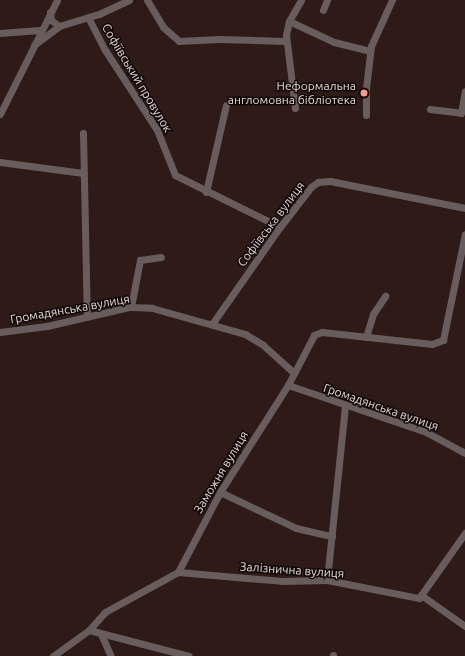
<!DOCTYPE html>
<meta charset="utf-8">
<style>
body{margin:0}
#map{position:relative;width:465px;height:656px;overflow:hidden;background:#2e1b18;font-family:Ubuntu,sans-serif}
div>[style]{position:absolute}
.minor>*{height:7px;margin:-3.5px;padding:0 3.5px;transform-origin:3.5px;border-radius:3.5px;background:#685d5c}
.dots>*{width:11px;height:11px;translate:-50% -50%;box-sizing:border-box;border:2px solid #100807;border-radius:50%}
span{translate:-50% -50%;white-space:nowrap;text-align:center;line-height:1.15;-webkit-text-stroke:3px #100807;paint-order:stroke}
.street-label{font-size:12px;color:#e6d8d6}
.poi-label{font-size:12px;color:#e6d8d6}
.right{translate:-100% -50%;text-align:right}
</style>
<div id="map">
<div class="minor">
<i style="left:147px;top:0;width:31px;rotate:59deg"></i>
<i style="left:163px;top:27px;width:21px;rotate:41deg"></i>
<i style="left:179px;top:41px;width:40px;rotate:-2.9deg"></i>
<i style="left:219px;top:39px;width:67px;rotate:1.7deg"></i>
<i style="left:323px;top:10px;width:11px;rotate:-68deg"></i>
<i style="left:50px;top:12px;width:8px;rotate:83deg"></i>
<i style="left:51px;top:20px;width:10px;rotate:37deg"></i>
<i style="left:88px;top:17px;width:37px;rotate:63deg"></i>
<i style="left:105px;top:50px;width:95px;rotate:57deg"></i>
<i style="left:157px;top:130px;width:48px;rotate:68.2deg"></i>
<i style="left:175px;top:175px;width:117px;rotate:26.3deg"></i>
<i style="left:289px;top:21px;width:50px;rotate:25deg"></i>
<i style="left:334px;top:42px;width:37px;rotate:14deg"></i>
<i style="left:0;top:33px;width:40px;rotate:-4.3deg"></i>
<i style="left:34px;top:45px;width:31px;rotate:-37deg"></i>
<i style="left:59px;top:26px;width:42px;rotate:-16.7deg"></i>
<i style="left:99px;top:14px;width:33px;rotate:-25deg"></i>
<i style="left:295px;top:108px;width:74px;rotate:-97deg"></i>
<i style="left:286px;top:35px;width:14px;rotate:-78deg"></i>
<i style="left:289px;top:21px;width:24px;rotate:-60deg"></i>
<i style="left:430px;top:109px;width:31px;rotate:7deg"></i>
<i style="left:461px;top:113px;width:22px;rotate:-80deg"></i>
<i style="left:0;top:114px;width:127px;rotate:-63.4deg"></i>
<i style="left:366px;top:115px;width:27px;rotate:-90deg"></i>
<i style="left:366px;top:88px;width:42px;rotate:-83.2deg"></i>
<i style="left:371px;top:46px;width:51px;rotate:-65.5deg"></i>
<i style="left:83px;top:133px;width:184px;rotate:88.8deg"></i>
<i style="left:0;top:162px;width:84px;rotate:7.5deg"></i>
<i style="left:206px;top:192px;width:89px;rotate:-77.1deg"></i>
<i style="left:131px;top:307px;width:48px;rotate:-79.2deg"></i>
<i style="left:140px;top:260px;width:21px;rotate:-8deg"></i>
<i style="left:212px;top:324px;width:118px;rotate:-55deg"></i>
<i style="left:280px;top:227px;width:51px;rotate:-52.2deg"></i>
<i style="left:311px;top:187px;width:9px;rotate:-36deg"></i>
<i style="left:318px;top:182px;width:12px;rotate:-5deg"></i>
<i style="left:330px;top:181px;width:138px;rotate:11.3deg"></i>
<i style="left:0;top:332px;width:47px;rotate:-7.3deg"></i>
<i style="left:47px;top:326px;width:84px;rotate:-13deg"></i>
<i style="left:129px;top:307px;width:23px;rotate:2deg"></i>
<i style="left:152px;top:308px;width:97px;rotate:15.6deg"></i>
<i style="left:245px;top:334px;width:21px;rotate:31deg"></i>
<i style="left:263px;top:345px;width:42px;rotate:42.1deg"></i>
<i style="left:366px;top:337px;width:24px;rotate:-73deg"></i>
<i style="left:373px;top:314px;width:22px;rotate:-56deg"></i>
<i style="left:288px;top:385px;width:146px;rotate:18.8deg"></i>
<i style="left:426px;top:432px;width:44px;rotate:28.3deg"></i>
<i style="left:220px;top:492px;width:84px;rotate:25.3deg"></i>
<i style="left:296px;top:528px;width:37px;rotate:13deg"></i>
<i style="left:178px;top:572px;width:90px;rotate:-62.3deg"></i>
<i style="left:220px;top:492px;width:127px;rotate:-57.6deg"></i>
<i style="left:288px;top:385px;width:56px;rotate:-62.5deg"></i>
<i style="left:314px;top:335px;width:9px;rotate:-21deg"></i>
<i style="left:322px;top:332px;width:111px;rotate:6.2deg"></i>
<i style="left:432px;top:344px;width:12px;rotate:-20deg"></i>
<i style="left:443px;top:340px;width:108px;rotate:-78.3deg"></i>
<i style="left:178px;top:572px;width:104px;rotate:4.9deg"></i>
<i style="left:282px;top:581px;width:45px;rotate:-1.3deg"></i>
<i style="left:327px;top:580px;width:94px;rotate:11.1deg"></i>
<i style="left:419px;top:598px;width:80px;rotate:-54.7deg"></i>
<i style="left:327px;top:580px;width:175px;rotate:-84.1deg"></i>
<i style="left:421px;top:595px;width:54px;rotate:35.2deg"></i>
<i style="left:89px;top:630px;width:103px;rotate:14.6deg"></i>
<i style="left:101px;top:634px;width:24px;rotate:66deg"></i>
<i style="left:53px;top:656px;width:44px;rotate:-35.8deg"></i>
<i style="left:89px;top:630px;width:24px;rotate:-48deg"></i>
<i style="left:105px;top:612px;width:83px;rotate:-28.7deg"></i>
<i style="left:333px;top:656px;width:1px;rotate:-90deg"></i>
</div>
<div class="dots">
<i style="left:364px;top:93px;background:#f59c91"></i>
</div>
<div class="street-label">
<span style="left:137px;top:78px;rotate:59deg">Софіївський провулок</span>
<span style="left:271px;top:224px;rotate:-53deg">Софіївська вулиця</span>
<span style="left:70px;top:309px;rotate:-10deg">Громадянська вулиця</span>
<span style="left:381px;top:407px;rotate:19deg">Громадянська вулиця</span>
<span style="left:221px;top:472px;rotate:-59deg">Заможня вулиця</span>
<span style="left:292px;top:570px;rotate:4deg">Залізнична вулиця</span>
</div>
<div class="poi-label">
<span class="right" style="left:356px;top:93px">Неформальна<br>англомовна бібліотека</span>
</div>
</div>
